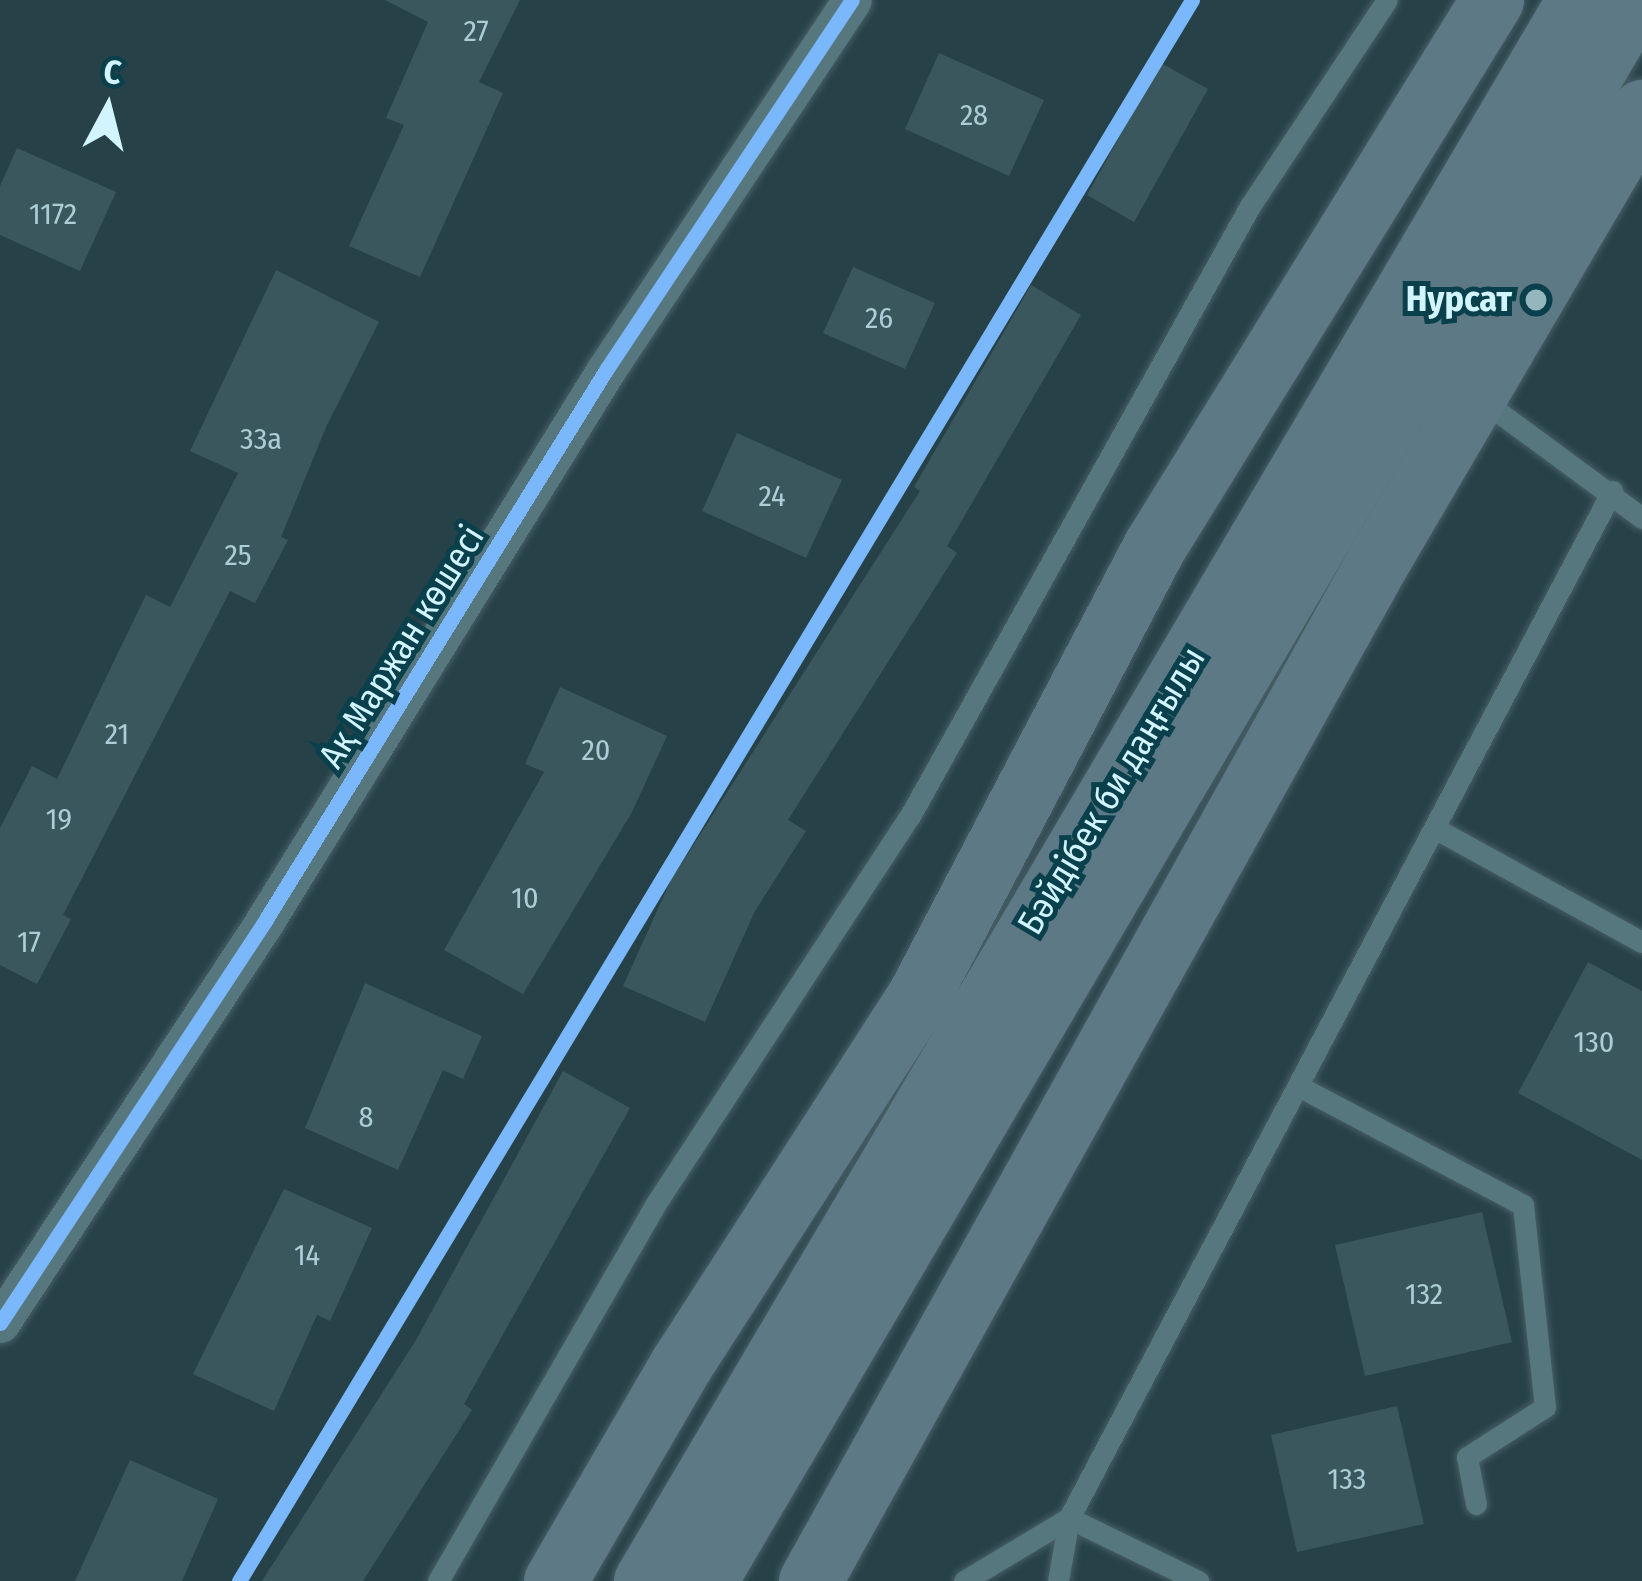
<!DOCTYPE html>
<meta charset="utf-8">
<style>
body{margin:0}
#map{position:relative;width:1642px;height:1581px;overflow:hidden;background:#264248;font-family:"Fira Sans Condensed",sans-serif}
div>[style]{position:absolute}
.building>*{inset:0;background:#39575c}
.roads{filter:drop-shadow(0 0 3px #475d64) drop-shadow(0 0 3px #475d64)}
.lane>*{height:21px;margin:-10.5px;padding:0 10.5px;transform-origin:10.5px;border-radius:10.5px;background:#56777e}
.street>*{height:39px;margin:-19.5px;padding:0 19.5px;transform-origin:19.5px;border-radius:19.5px;background:#56777e}
.primary>*{height:63px;margin:-31.5px;padding:0 31.5px;transform-origin:31.5px;border-radius:31.5px;background:#5d7985}
.cycleway>*{height:15px;margin:-7.5px;padding:0 7.5px;transform-origin:7.5px;border-radius:7.5px;background:#7ab7fb}
.dots>*{width:33px;height:33px;translate:-50% -50%;box-sizing:border-box;border:6px solid #09404c;border-radius:50%}
span{translate:-50% -50%;white-space:nowrap;text-align:center;line-height:1.15;-webkit-text-stroke:10px #09404c;paint-order:stroke}
.number-label{font-size:30px;color:#accdd6}
.number-label span{-webkit-text-stroke-width:0}
.poi-label{font-size:36px;color:#d2f4fe;font-weight:700}
.right{translate:-100% -50%;text-align:right}
.street-label{font-size:36px;color:#d2f4fe}
.north{position:absolute;left:48px;top:48px;width:120px;height:120px;-webkit-text-stroke:9px #09404c;paint-order:stroke;rotate:7deg;font-size:33px;font-weight:700;line-height:48px;text-align:center;color:#d2f4fe}
.north::after{content:'';display:block;margin:auto;width:42px;height:54px;background:#d2f4fe;clip-path:polygon(50% 0,100% 100%,50% 72%,0 100%)}
</style>
<div id="map">
<div class="building">
<i style="clip-path:polygon(385px 0,520px 0,479px 82px,503px 93px,420px 277px,349px 246px,404px 125px,386px 118px,428px 22px)"></i>
<i style="clip-path:polygon(939px 53px,1044px 100px,1009px 176px,905px 129px)"></i>
<i style="clip-path:polygon(1161px 63px,1208px 89px,1134px 222px,1087px 195px)"></i>
<i style="clip-path:polygon(17px 148px,116px 192px,80px 271px,0 235px,0 186px)"></i>
<i style="clip-path:polygon(853px 267px,935px 303px,905px 369px,823px 333px)"></i>
<i style="clip-path:polygon(276px 270px,379px 322px,327px 425px,281px 537px,288px 540px,255px 603px,230px 591px,63px 915px,71px 919px,37px 984px,0 965px,0 828px,32px 766px,57px 779px,146px 595px,170px 607px,238px 473px,190px 451px)"></i>
<i style="clip-path:polygon(1031px 285px,1081px 315px,947px 546px,957px 553px,788px 820px,806px 831px,755px 911px,705px 1022px,623px 986px,671px 880px,920px 491px,914px 487px)"></i>
<i style="clip-path:polygon(737px 433px,842px 480px,806px 558px,702px 511px)"></i>
<i style="clip-path:polygon(560px 687px,667px 736px,632px 812px,523px 994px,444px 950px,544px 772px,525px 764px)"></i>
<i style="clip-path:polygon(1588px 962px,1642px 991px,1642px 1160px,1518px 1093px)"></i>
<i style="clip-path:polygon(365px 983px,482px 1036px,463px 1079px,443px 1070px,398px 1170px,305px 1128px)"></i>
<i style="clip-path:polygon(563px 1071px,630px 1108px,464px 1404px,472px 1410px,363px 1581px,262px 1581px,416px 1340px)"></i>
<i style="clip-path:polygon(284px 1189px,372px 1228px,330px 1321px,317px 1315px,274px 1411px,193px 1374px)"></i>
<i style="clip-path:polygon(1482px 1212px,1512px 1342px,1365px 1376px,1335px 1245px)"></i>
<i style="clip-path:polygon(1397px 1406px,1424px 1524px,1297px 1552px,1271px 1435px)"></i>
<i style="clip-path:polygon(130px 1460px,218px 1499px,182px 1581px,75px 1581px)"></i>
</div>
<div class="roads">
<div class="lane">
<i style="left:1478px;top:397px;width:204px;rotate:36.4deg"></i>
<i style="left:1438px;top:830px;width:233px;rotate:28.8deg"></i>
<i style="left:1302px;top:1088px;width:250px;rotate:27.9deg"></i>
<i style="left:1523px;top:1205px;width:203px;rotate:83.8deg"></i>
<i style="left:1545px;top:1407px;width:93px;rotate:147.3deg"></i>
<i style="left:1467px;top:1457px;width:48px;rotate:79.2deg"></i>
<i style="left:438px;top:1581px;width:434px;rotate:-60deg"></i>
<i style="left:655px;top:1205px;width:465px;rotate:-56.8deg"></i>
<i style="left:910px;top:816px;width:698px;rotate:-60.87deg"></i>
<i style="left:1250px;top:206px;width:247px;rotate:-56.4deg"></i>
<i style="left:964px;top:1581px;width:122px;rotate:-31deg"></i>
<i style="left:1069px;top:1518px;width:144px;rotate:26deg"></i>
<i style="left:1058px;top:1581px;width:64px;rotate:-80.1deg"></i>
<i style="left:1069px;top:1518px;width:1162px;rotate:-62.13deg"></i>
</div>
<div class="street">
<i style="left:0;top:1323px;width:484px;rotate:-56.6deg"></i>
<i style="left:266px;top:919px;width:646px;rotate:-58.23deg"></i>
<i style="left:606px;top:370px;width:444px;rotate:-56.4deg"></i>
</div>
<div class="primary">
<i style="left:555px;top:1581px;width:252px;rotate:-59.8deg"></i>
<i style="left:682px;top:1363px;width:433px;rotate:-57.2deg"></i>
<i style="left:917px;top:999px;width:510px;rotate:-62.33deg"></i>
<i style="left:1154px;top:547px;width:643px;rotate:-58.29deg"></i>
<i style="left:645px;top:1581px;width:1836px;rotate:-59.45deg"></i>
<i style="left:705px;top:1581px;width:1834px;rotate:-59.53deg"></i>
<i style="left:810px;top:1581px;width:1167px;rotate:-60.89deg"></i>
<i style="left:1378px;top:561px;width:522px;rotate:-59.6deg"></i>
</div>
</div>
<div class="cycleway">
<i style="left:0;top:1323px;width:484px;rotate:-56.6deg"></i>
<i style="left:266px;top:919px;width:646px;rotate:-58.23deg"></i>
<i style="left:606px;top:370px;width:444px;rotate:-56.4deg"></i>
<i style="left:239px;top:1581px;width:1846px;rotate:-58.92deg"></i>
</div>
<div class="dots">
<i style="left:1536px;top:300px;background:#96b6be"></i>
</div>
<div class="number-label">
<span style="left:476px;top:31px">27</span>
<span style="left:974px;top:115px">28</span>
<span style="left:53px;top:214px">1172</span>
<span style="left:879px;top:318px">26</span>
<span style="left:261px;top:439px">33а</span>
<span style="left:772px;top:496px">24</span>
<span style="left:238px;top:555px">25</span>
<span style="left:117px;top:734px">21</span>
<span style="left:596px;top:750px">20</span>
<span style="left:59px;top:819px">19</span>
<span style="left:525px;top:898px">10</span>
<span style="left:29px;top:942px">17</span>
<span style="left:1594px;top:1042px">130</span>
<span style="left:366px;top:1117px">8</span>
<span style="left:307px;top:1255px">14</span>
<span style="left:1424px;top:1294px">132</span>
<span style="left:1347px;top:1479px">133</span>
</div>
<div class="poi-label">
<span class="right" style="left:1512px;top:300px">Нурсат</span>
</div>
<div class="street-label">
<span style="left:402px;top:647px;rotate:-58deg">Ақ Маржан көшесі</span>
<span style="left:1112px;top:791px;rotate:-59deg">Бәйдібек би даңғылы</span>
</div>
<div class="north">С</div>
</div>
